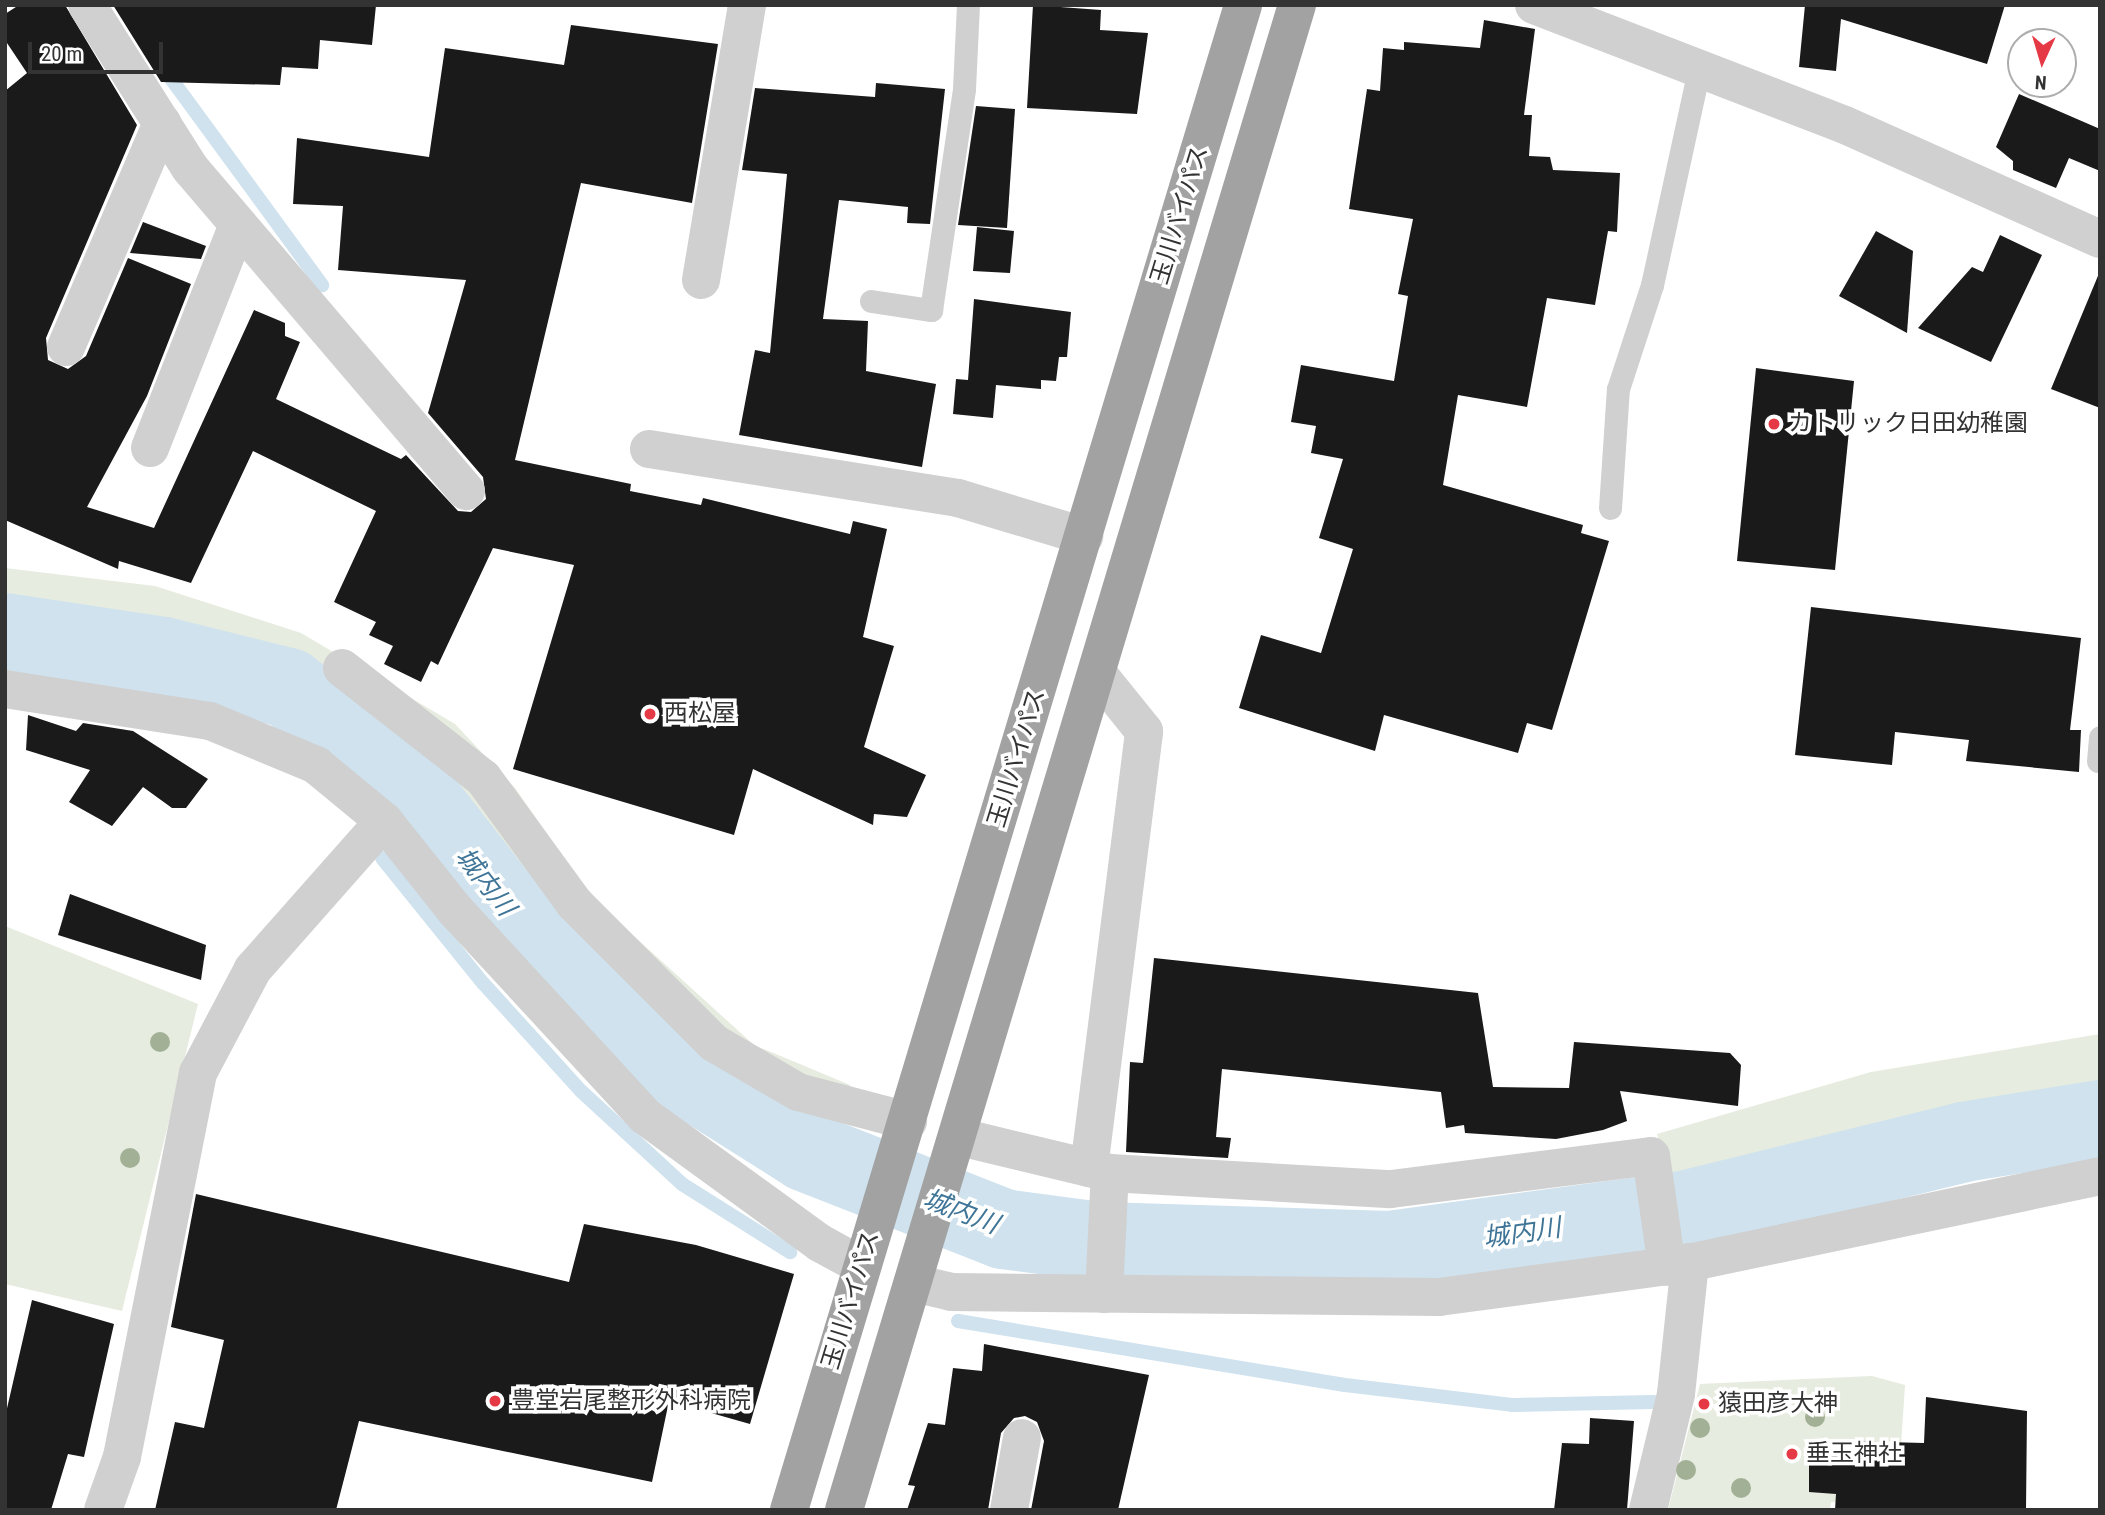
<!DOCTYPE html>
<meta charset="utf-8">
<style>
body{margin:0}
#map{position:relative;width:2105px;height:1515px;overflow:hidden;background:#fff;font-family:"Roboto Condensed","Noto Sans JP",sans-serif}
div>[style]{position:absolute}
.green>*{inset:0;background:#e6ecdf}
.stream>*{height:14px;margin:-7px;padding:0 7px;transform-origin:7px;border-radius:7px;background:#cfe2ee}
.river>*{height:80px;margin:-40px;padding:0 40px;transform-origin:40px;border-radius:40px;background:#cfe2ee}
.building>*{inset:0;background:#1a1a1a}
.service>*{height:23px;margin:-11.5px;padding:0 11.5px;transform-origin:11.5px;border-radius:11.5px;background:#d0d0d0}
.minor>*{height:38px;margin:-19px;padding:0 19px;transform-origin:19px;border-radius:19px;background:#d0d0d0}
.trunk>*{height:38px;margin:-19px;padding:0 19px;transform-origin:19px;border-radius:19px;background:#a2a2a2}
.trees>*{width:20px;height:20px;margin:-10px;border-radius:50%;background:#a2b095}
.dots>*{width:19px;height:19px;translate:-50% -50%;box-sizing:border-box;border:4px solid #fff;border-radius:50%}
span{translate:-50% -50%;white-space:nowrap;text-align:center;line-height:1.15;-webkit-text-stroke:7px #fff;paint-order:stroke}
.street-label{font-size:24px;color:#333}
.poi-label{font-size:24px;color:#333}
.left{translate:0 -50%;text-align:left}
.water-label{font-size:26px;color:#3f7597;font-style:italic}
.frame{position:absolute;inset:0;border:7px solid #333;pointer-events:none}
.north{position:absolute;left:2007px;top:28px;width:70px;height:70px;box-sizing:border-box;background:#fff;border:2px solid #adadad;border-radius:50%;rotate:184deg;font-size:19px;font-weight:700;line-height:28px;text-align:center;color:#333}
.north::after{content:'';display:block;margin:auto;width:24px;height:32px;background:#e63946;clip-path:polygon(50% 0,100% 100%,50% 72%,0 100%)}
.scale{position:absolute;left:28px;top:42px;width:135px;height:32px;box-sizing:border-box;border:4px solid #333;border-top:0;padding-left:9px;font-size:21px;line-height:24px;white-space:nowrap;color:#333;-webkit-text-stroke:5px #fff;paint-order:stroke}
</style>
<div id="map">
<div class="green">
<i style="clip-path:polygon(5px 568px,155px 586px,301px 633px,455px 724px,515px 788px,592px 898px,754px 1045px,850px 1085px,832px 1138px,700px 1055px,549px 926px,464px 798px,316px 688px,186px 643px,5px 611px)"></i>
<i style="clip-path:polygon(5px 926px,198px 1004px,122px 1311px,5px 1284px)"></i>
<i style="clip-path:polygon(2100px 1034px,2100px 1099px,1902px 1129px,1669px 1181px,1657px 1134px,1871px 1072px)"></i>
<i style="clip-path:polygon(1872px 1376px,1905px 1385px,1897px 1506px,1831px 1502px,1830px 1510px,1668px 1510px,1700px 1384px)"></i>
</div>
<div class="stream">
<i style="left:164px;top:69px;width:268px;rotate:53.8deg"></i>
<i style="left:382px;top:858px;width:161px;rotate:51.1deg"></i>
<i style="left:483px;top:983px;width:146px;rotate:47.8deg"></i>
<i style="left:581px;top:1091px;width:137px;rotate:42.6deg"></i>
<i style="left:682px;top:1184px;width:128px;rotate:32.2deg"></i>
<i style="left:958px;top:1321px;width:392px;rotate:9.4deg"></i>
<i style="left:1345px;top:1385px;width:168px;rotate:6.8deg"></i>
<i style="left:1512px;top:1405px;width:142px;rotate:-1.2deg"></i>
</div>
<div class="river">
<i style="left:5px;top:633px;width:161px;rotate:8.6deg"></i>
<i style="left:164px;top:657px;width:128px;rotate:14deg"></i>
<i style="left:288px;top:688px;width:141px;rotate:37.2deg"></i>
<i style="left:400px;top:773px;width:226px;rotate:52deg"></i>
<i style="left:539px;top:951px;width:204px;rotate:39.8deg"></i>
<i style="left:696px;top:1082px;width:131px;rotate:32.2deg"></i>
<i style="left:807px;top:1152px;width:211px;rotate:21.4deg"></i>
<i style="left:1003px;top:1229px;width:99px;rotate:7.6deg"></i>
<i style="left:1101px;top:1242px;width:289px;rotate:1.8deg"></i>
<i style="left:1390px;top:1251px;width:296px;rotate:-7.8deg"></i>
<i style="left:1683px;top:1211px;width:288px;rotate:-13.8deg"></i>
<i style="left:1963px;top:1142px;width:139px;rotate:-9.1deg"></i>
</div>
<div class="building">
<i style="clip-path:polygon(19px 5px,65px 5px,137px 125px,46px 338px,48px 360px,68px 369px,86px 356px,128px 258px,191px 284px,147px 396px,87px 507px,154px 528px,254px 310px,285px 323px,285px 336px,300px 342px,276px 399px,401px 459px,406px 455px,458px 511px,471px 512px,486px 499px,483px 477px,428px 413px,466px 280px,338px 270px,343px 206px,293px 204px,297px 138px,429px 157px,445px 48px,564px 65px,571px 25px,718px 44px,692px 203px,581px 183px,515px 460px,631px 484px,630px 491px,701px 505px,703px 498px,850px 534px,853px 521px,887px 529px,863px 637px,894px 646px,864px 747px,926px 775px,907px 817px,874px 814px,873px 825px,753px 769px,734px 835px,513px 769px,574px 565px,493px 548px,438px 665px,431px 661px,421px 682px,384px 664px,393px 646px,369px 635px,376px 622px,334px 602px,376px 511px,253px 451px,191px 583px,119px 561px,118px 569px,5px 520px,5px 91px,27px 73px,5px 40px,5px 14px)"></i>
<i style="clip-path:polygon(113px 5px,376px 5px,372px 45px,320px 40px,318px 69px,282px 67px,280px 85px,161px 82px)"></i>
<i style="clip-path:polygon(1033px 5px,1101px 10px,1100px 30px,1148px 33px,1137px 114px,1027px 108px)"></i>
<i style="clip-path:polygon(1805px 5px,2005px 5px,1987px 64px,1841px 19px,1836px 71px,1799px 67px)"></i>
<i style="clip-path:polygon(1484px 20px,1535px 29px,1524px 115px,1532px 115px,1529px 156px,1550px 157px,1553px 170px,1620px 173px,1617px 232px,1608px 231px,1595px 305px,1547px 298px,1527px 407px,1458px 395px,1443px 485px,1583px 525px,1581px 533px,1609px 541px,1552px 730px,1527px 723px,1518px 753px,1384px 715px,1375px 751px,1239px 708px,1261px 635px,1321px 653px,1353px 549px,1319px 538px,1343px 459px,1311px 453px,1316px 426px,1291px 422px,1301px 365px,1394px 381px,1408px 296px,1398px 294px,1413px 219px,1349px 209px,1367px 89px,1380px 91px,1383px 48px,1404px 50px,1404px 42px,1480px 48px)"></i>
<i style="clip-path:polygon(876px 83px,945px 89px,930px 224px,907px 223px,908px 207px,839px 200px,823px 319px,868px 321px,866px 371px,936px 384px,922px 467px,739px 435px,755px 350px,770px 353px,787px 174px,742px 170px,755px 88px,875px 97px)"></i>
<i style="clip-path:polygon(2019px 94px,2100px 129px,2100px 171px,2069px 158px,2056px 188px,2013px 170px,2013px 161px,1996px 147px)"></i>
<i style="clip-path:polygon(976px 106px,1015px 109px,1007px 228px,958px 225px)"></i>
<i style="clip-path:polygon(143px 222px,206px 246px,201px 259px,130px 253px)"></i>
<i style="clip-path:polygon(977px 227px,1014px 231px,1010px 273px,973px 271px)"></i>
<i style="clip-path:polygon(1876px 231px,1913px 251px,1907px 333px,1839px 296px)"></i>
<i style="clip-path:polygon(2000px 235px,2042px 255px,1991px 362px,1918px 328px,1972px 267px,1983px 272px)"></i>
<i style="clip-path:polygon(2100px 271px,2100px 408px,2051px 389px)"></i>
<i style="clip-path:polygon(974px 299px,1071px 312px,1067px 357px,1059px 357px,1056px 381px,1041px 380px,1041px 389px,996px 385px,993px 418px,953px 414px,956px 379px,968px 380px)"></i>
<i style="clip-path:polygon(1756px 368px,1854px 381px,1835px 570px,1737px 561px)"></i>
<i style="clip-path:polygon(1811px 607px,2081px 638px,2070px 730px,2081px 730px,2079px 772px,1966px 761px,1969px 740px,1895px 732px,1892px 765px,1795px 755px)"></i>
<i style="clip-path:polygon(28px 715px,76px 731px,83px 723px,133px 731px,208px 779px,186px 808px,172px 808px,143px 787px,112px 826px,69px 802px,90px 770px,26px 750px)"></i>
<i style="clip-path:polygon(70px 894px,206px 945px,201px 980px,58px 935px)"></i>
<i style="clip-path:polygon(1154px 958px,1478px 993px,1493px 1087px,1569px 1088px,1574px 1042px,1730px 1053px,1741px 1065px,1738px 1106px,1620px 1091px,1627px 1121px,1603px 1130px,1556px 1139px,1465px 1133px,1464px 1125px,1446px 1128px,1441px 1092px,1222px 1069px,1216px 1137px,1231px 1138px,1228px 1158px,1126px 1152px,1130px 1062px,1143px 1063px)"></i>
<i style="clip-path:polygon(196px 1194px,569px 1282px,584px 1224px,696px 1245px,794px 1274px,750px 1424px,669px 1401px,652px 1482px,359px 1421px,336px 1510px,155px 1510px,175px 1422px,204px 1428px,224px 1340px,171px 1327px)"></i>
<i style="clip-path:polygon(32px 1300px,114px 1324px,84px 1457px,68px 1454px,51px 1510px,5px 1510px,5px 1417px)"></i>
<i style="clip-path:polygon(984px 1344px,1149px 1375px,1118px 1510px,1031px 1510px,1044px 1441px,1037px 1422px,1025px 1416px,1014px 1418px,1001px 1433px,988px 1510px,907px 1510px,915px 1486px,908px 1485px,928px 1423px,945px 1425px,953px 1368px,982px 1371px)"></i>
<i style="clip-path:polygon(1926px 1397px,2027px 1411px,2026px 1510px,1835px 1510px,1836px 1494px,1809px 1492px,1809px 1440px,1924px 1443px)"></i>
<i style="clip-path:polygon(1590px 1418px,1634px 1421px,1627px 1510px,1554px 1510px,1562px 1443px,1589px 1444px)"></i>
</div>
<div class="service">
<i style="left:871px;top:301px;width:61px;rotate:8.5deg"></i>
<i style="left:931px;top:310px;width:223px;rotate:-81.5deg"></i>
<i style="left:964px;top:89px;width:84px;rotate:-87.3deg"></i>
<i style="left:1610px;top:508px;width:119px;rotate:-86.2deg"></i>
<i style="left:1618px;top:389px;width:109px;rotate:-71.9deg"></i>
<i style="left:1652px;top:285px;width:221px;rotate:-77.7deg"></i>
<i style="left:2098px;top:761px;width:24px;rotate:-85deg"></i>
</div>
<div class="minor">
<i style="left:87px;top:5px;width:193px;rotate:57.7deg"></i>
<i style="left:190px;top:168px;width:425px;rotate:49.5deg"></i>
<i style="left:1534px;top:5px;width:333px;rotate:21.1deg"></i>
<i style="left:1845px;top:125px;width:279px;rotate:24.1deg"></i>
<i style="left:701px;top:280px;width:279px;rotate:-80.5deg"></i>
<i style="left:66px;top:347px;width:244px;rotate:-66.8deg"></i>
<i style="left:150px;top:448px;width:238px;rotate:-68.5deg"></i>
<i style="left:649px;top:449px;width:313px;rotate:9deg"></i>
<i style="left:958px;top:498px;width:132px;rotate:16.8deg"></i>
<i style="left:342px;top:668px;width:179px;rotate:38deg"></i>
<i style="left:483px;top:778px;width:155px;rotate:53.9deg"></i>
<i style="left:574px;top:903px;width:198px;rotate:45deg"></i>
<i style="left:714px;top:1043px;width:97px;rotate:30.3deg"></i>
<i style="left:798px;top:1092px;width:114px;rotate:14.8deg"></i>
<i style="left:5px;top:689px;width:207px;rotate:8.9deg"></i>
<i style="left:210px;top:721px;width:115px;rotate:22.5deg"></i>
<i style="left:316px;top:765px;width:88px;rotate:39.5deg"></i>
<i style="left:384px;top:821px;width:198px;rotate:131.5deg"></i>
<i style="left:253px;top:969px;width:118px;rotate:117.9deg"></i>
<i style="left:198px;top:1073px;width:391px;rotate:101.2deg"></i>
<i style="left:122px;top:1457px;width:56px;rotate:109.7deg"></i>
<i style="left:384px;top:821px;width:114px;rotate:51.4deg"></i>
<i style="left:455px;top:910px;width:280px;rotate:47.3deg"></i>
<i style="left:645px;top:1116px;width:216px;rotate:36deg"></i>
<i style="left:820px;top:1243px;width:46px;rotate:28.8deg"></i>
<i style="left:960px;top:1137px;width:154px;rotate:13.5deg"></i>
<i style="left:1110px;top:1173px;width:281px;rotate:3.3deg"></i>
<i style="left:1391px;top:1189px;width:262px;rotate:-7.2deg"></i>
<i style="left:1651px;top:1156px;width:112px;rotate:81.8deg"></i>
<i style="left:1089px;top:1168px;width:440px;rotate:-82.8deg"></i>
<i style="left:1144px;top:731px;width:73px;rotate:-128.9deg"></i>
<i style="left:913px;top:1283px;width:39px;rotate:13deg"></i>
<i style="left:951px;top:1292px;width:488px;rotate:0.6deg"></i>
<i style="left:1439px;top:1297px;width:246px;rotate:-7.7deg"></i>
<i style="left:1683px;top:1264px;width:426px;rotate:-11.9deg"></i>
<i style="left:1104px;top:1294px;width:121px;rotate:-87.2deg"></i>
<i style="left:1009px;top:1510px;width:73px;rotate:-79.8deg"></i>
<i style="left:1648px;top:1510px;width:119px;rotate:-76.4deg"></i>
<i style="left:1676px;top:1394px;width:133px;rotate:-83.9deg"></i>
</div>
<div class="trunk">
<i style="left:789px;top:1510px;width:1572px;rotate:-73.21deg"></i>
<i style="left:844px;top:1510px;width:1572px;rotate:-73.25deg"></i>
</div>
<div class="trees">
<i style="left:160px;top:1042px"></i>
<i style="left:130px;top:1158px"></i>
<i style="left:1815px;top:1417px"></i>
<i style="left:1700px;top:1428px"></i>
<i style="left:1686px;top:1470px"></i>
<i style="left:1741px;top:1488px"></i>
</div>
<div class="dots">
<i style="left:1774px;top:424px;background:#e63946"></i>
<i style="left:650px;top:714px;background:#e63946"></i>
<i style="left:495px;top:1401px;background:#e63946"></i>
<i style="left:1704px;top:1404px;background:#e63946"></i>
<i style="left:1792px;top:1454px;background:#e63946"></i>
</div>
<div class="street-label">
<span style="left:1180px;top:215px;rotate:-73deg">玉川バイパス</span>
<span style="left:1017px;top:758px;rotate:-73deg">玉川バイパス</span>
<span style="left:851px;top:1300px;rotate:-73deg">玉川バイパス</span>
</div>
<div class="poi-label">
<span class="left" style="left:1788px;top:424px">カトリック日田幼稚園</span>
<span class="left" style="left:664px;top:714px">西松屋</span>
<span class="left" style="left:511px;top:1401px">豊堂岩尾整形外科病院</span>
<span class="left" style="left:1718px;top:1404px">猿田彦大神</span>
<span class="left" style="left:1806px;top:1454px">垂玉神社</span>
</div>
<div class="water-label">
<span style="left:485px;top:882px;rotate:52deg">城内川</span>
<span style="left:961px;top:1212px;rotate:21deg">城内川</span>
<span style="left:1522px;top:1233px;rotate:-8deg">城内川</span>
</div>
<div class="frame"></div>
<div class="north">N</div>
<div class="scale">20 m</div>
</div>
